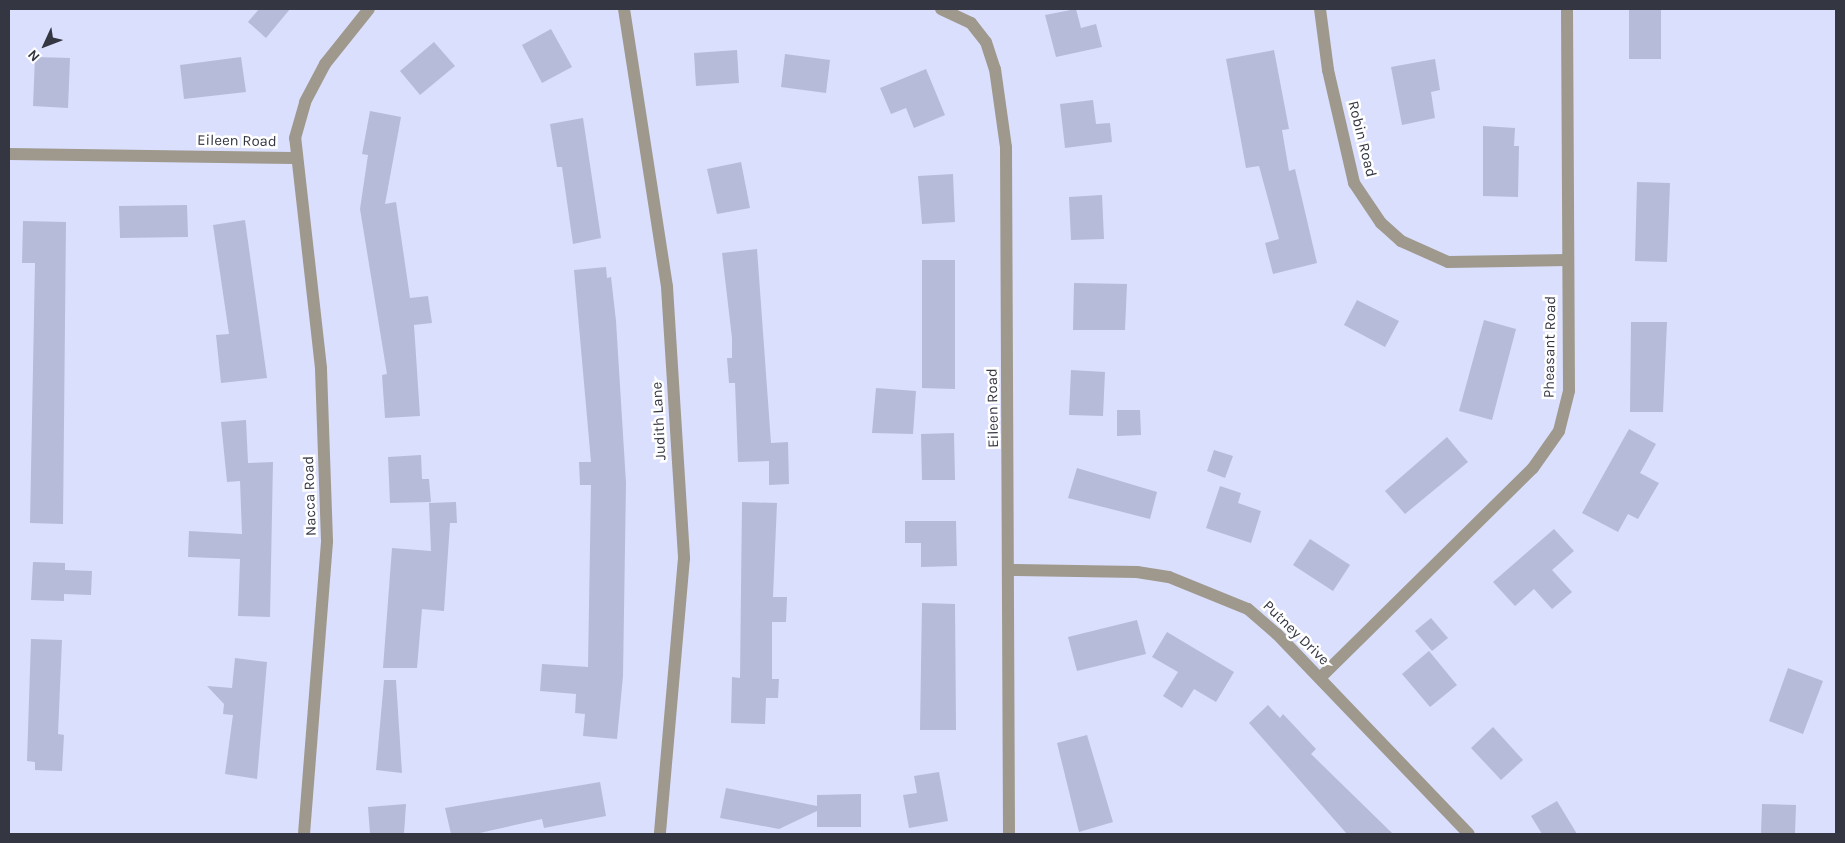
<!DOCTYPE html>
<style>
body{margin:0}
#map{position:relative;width:1845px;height:843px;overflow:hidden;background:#dadffe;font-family:Karla,sans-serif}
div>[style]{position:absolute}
.building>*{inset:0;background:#b6bbd9}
.minor>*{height:12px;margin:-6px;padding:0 6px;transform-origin:6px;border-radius:6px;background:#9f998d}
span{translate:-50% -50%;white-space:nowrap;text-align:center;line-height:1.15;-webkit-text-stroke:5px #fff;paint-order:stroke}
.street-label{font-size:15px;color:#343642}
.frame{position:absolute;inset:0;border:10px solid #343642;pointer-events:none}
.north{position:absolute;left:20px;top:20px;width:50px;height:50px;-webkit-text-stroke:4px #fff;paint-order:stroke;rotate:227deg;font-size:14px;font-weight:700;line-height:20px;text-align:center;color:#343642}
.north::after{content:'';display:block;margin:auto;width:18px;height:22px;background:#343642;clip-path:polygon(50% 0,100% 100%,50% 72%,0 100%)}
</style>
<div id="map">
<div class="building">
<i style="clip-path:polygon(259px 9px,290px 9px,266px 38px,248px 22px)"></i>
<i style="clip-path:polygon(1076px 9px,1081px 28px,1096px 24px,1102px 47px,1056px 57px,1045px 15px)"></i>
<i style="clip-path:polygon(1629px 9px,1661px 9px,1661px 59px,1629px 59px)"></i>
<i style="clip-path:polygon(551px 29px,572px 67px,542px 83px,522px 45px)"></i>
<i style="clip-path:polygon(434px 42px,455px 66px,420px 95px,400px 71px)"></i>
<i style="clip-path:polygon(737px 50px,739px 83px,696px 86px,694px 53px)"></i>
<i style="clip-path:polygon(1274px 50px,1289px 129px,1282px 130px,1289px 171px,1295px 169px,1317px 263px,1273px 274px,1265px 243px,1279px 239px,1259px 166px,1246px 168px,1226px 59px)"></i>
<i style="clip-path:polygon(785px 54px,830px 60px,826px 93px,781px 87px)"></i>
<i style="clip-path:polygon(35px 57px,70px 58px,68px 108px,33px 106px)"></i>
<i style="clip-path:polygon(241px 57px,246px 92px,184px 99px,180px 65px)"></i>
<i style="clip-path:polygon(1435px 59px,1440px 90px,1431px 92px,1435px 118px,1402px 125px,1391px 67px)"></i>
<i style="clip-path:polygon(926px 69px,945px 115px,914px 128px,906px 108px,891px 114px,880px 88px)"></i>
<i style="clip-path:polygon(1093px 100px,1096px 124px,1110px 123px,1112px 142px,1065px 148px,1060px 104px)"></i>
<i style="clip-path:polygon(370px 111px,401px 117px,385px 204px,396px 202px,410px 298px,428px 296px,432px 323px,414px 325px,420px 416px,385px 418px,382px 375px,387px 374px,360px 209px,368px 155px,362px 154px)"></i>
<i style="clip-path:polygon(583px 118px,601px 238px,573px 244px,562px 167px,557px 167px,550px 124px)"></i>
<i style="clip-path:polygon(1483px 126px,1515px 128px,1514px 146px,1519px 146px,1518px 197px,1483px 196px)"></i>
<i style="clip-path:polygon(741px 162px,750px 208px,717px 214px,707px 169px)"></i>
<i style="clip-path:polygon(953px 174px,955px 222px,922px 224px,918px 176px)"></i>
<i style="clip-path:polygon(1637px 182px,1670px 183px,1667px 262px,1635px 261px)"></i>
<i style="clip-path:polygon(1102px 195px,1104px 239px,1071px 240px,1069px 197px)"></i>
<i style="clip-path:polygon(187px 205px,188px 237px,120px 238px,119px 206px)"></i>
<i style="clip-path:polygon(245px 220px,267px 378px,221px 383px,216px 335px,229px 334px,213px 225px)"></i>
<i style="clip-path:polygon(23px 221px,66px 222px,63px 524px,30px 523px,35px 263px,22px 263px)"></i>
<i style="clip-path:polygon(757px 249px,771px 443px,788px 442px,789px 484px,769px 485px,769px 461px,738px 462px,735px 383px,729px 383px,727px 358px,732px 358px,732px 338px,722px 253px)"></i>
<i style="clip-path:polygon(922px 260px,955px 260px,955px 389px,922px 388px)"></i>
<i style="clip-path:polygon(606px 267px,607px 278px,611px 277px,616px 321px,626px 483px,623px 676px,617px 739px,583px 736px,585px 714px,575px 713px,576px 694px,540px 691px,542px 664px,588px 667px,591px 485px,580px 485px,579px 462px,591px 462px,574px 270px)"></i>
<i style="clip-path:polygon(1074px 283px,1127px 284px,1125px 330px,1073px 330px)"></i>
<i style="clip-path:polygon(1357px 300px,1399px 321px,1385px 347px,1344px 325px)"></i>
<i style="clip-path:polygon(1484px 320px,1516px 329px,1492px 420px,1459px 411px)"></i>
<i style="clip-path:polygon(1631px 322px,1667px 322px,1663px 412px,1630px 412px)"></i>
<i style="clip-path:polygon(1071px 370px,1105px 372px,1103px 416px,1069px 415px)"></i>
<i style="clip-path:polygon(876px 388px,916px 391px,913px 434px,872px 433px)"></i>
<i style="clip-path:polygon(1117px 410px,1140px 410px,1141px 435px,1117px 436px)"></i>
<i style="clip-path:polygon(246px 420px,248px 463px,273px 462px,270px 617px,238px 616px,240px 559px,188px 557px,189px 531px,242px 534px,240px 481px,227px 482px,221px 422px)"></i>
<i style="clip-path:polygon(1629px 429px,1656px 444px,1640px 473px,1659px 483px,1638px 519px,1628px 514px,1618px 532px,1582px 513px)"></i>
<i style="clip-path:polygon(954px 433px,955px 480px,922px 480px,921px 434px)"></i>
<i style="clip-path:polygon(1447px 437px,1468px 462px,1405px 514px,1385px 491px)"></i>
<i style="clip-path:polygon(1214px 450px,1233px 456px,1225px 478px,1207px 471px)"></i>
<i style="clip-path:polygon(421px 455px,422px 479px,429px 479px,431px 502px,390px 503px,388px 457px)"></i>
<i style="clip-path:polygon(1077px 468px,1157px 492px,1150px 519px,1068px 498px)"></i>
<i style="clip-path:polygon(1220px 486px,1241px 493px,1238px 503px,1261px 511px,1251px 543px,1206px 528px)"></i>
<i style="clip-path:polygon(456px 502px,457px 523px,450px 523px,444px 611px,422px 609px,417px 668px,383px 668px,392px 548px,431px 551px,429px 503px)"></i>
<i style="clip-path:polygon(742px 502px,777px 503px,773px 597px,787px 597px,786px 622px,772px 622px,772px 679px,779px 679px,778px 698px,766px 698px,765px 724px,731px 723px,732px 677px,740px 678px)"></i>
<i style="clip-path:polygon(905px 521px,956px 521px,957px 566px,921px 567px,921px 543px,905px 543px)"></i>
<i style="clip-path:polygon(1554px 529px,1574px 551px,1552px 570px,1572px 592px,1552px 609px,1534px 589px,1515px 606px,1493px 582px)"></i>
<i style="clip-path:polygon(1310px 539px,1350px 565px,1333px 591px,1293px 565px)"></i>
<i style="clip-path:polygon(33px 562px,65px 563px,65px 570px,92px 571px,91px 595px,64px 594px,64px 601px,31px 600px)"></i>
<i style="clip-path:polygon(922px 603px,955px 604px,956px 730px,920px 730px)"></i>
<i style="clip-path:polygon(1431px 618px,1448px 638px,1432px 651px,1415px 631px)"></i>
<i style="clip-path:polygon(1137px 620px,1146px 654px,1077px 671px,1068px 637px)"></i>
<i style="clip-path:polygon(1167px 632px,1234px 672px,1216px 702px,1194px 689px,1182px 708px,1163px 696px,1178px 672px,1152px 657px)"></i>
<i style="clip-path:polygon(31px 639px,62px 640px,58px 734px,64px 735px,62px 771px,35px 770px,35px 762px,27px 761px)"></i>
<i style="clip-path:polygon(1429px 651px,1457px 685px,1430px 707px,1402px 674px)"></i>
<i style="clip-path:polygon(235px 658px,267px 662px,257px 779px,225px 774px,233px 715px,223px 714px,224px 704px,207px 686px,232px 688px)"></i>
<i style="clip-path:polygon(1788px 668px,1823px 681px,1803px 734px,1769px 721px)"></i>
<i style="clip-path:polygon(384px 680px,396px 680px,402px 773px,376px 770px)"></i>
<i style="clip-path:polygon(1268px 705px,1280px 718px,1283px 714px,1316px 749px,1311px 754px,1393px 834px,1347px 834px,1249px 723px)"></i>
<i style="clip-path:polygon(1493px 727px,1523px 760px,1501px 780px,1471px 748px)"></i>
<i style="clip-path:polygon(1087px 735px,1113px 822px,1079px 832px,1057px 743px)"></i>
<i style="clip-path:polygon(939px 772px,948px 821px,909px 828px,903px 795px,917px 793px,914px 776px)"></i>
<i style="clip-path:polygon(600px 782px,606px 816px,544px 828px,542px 819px,475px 834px,451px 834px,445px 808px)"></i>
<i style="clip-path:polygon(726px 788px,817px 806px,817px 795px,861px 794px,861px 827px,817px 827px,817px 811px,779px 829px,720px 818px)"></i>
<i style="clip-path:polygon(1557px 801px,1577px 834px,1542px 834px,1531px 816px)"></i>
<i style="clip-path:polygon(406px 804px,404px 834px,370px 834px,368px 807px)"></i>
<i style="clip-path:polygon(1762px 804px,1796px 805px,1795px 834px,1761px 834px)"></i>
</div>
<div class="minor">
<i style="left:624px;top:9px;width:281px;rotate:81.2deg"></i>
<i style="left:667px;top:287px;width:272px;rotate:86.4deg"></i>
<i style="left:684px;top:558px;width:277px;rotate:95deg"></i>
<i style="left:941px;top:9px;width:33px;rotate:25deg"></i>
<i style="left:971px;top:23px;width:24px;rotate:52deg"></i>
<i style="left:986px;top:42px;width:28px;rotate:72deg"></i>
<i style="left:995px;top:69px;width:79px;rotate:82deg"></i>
<i style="left:1006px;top:147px;width:687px;rotate:89.75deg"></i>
<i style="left:1320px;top:9px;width:62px;rotate:82.5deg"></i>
<i style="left:1328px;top:70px;width:116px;rotate:77deg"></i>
<i style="left:1354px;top:183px;width:48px;rotate:56deg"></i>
<i style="left:1381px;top:223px;width:27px;rotate:42deg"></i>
<i style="left:1401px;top:241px;width:51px;rotate:24.1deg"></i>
<i style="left:1448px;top:262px;width:120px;rotate:-1deg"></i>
<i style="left:9px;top:154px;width:285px;rotate:0.8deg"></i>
<i style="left:1011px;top:570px;width:126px;rotate:0.9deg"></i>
<i style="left:1137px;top:572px;width:32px;rotate:9deg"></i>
<i style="left:1169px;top:577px;width:85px;rotate:22.1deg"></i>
<i style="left:1248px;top:609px;width:38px;rotate:41deg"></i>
<i style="left:1277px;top:634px;width:277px;rotate:46.2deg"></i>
<i style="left:1320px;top:678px;width:299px;rotate:-44.6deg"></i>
<i style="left:1533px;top:468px;width:45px;rotate:-54.9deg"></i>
<i style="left:1559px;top:431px;width:41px;rotate:-76deg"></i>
<i style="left:1569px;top:391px;width:382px;rotate:-90.3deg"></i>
<i style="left:304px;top:834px;width:294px;rotate:-85.5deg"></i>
<i style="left:327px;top:541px;width:173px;rotate:-92deg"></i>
<i style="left:321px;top:368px;width:231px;rotate:-96.4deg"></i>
<i style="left:295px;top:138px;width:37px;rotate:-74deg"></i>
<i style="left:305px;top:102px;width:43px;rotate:-62.2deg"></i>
<i style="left:325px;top:64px;width:70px;rotate:-51.3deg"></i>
</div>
<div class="street-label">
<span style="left:1362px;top:139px;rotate:76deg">Robin Road</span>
<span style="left:237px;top:141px;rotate:1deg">Eileen Road</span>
<span style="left:1550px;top:347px;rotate:-89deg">Pheasant Road</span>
<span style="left:993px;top:408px;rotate:-91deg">Eileen Road</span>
<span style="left:659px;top:421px;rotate:-93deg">Judith Lane</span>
<span style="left:310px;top:496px;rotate:-92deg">Nacca Road</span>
<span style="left:1296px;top:633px;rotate:44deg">Putney Drive</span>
</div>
<div class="frame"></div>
<div class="north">N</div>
</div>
